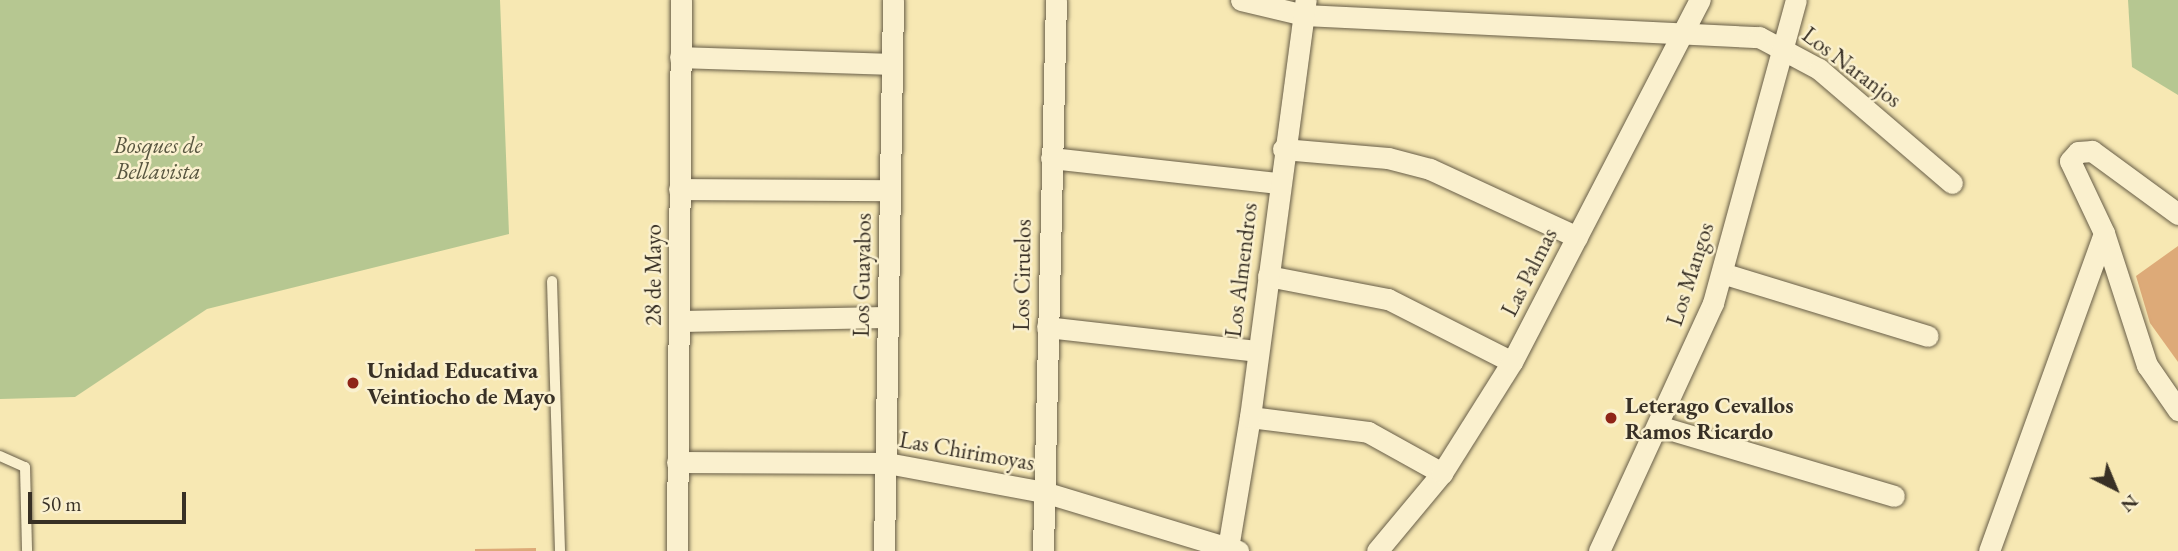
<!DOCTYPE html>
<style>
body{margin:0}
#map{position:relative;width:2178px;height:551px;overflow:hidden;background:#f7e8b3;font-family:"EB Garamond",serif}
div>[style]{position:absolute}
.green>*{inset:0;background:#b6c791}
.building>*{inset:0;background:#ddaa78}
.roads{filter:drop-shadow(0 0 2px #685e48) drop-shadow(0 0 2px #685e48)}
.lane>*{height:10px;margin:-5px;padding:0 5px;transform-origin:5px;border-radius:5px;background:#faf0ce}
.street>*{height:21px;margin:-10.5px;padding:0 10.5px;transform-origin:10.5px;border-radius:10.5px;background:#faf0ce}
.dots>*{width:19px;height:19px;translate:-50% -50%;box-sizing:border-box;border:4px solid #faf0ce;border-radius:50%}
span{translate:-50% -50%;white-space:nowrap;text-align:center;line-height:1.15;-webkit-text-stroke:5px #faf0ce;paint-order:stroke}
.street-label{font-size:23px;color:#383025}
.park-label{font-size:23px;color:#585640;font-style:italic}
.poi-label{font-size:23px;color:#383025;font-weight:700}
.left{translate:0 -50%;text-align:left}
.north{position:absolute;left:2080px;top:453px;width:70px;height:70px;-webkit-text-stroke:5px #faf0ce;paint-order:stroke;rotate:137deg;font-size:19px;font-weight:700;line-height:28px;text-align:center;color:#383025}
.north::after{content:'';display:block;margin:auto;width:24px;height:32px;background:#383025;clip-path:polygon(50% 0,100% 100%,50% 72%,0 100%)}
.scale{position:absolute;left:28px;top:492px;width:158px;height:32px;box-sizing:border-box;border:4px solid #383025;border-top:0;padding-left:9px;font-size:21px;line-height:24px;white-space:nowrap;color:#383025;-webkit-text-stroke:5px #faf0ce;paint-order:stroke}
</style>
<div id="map">
<div class="green">
<i style="clip-path:polygon(0 0,500px 0,509px 234px,207px 309px,75px 397px,0 399px)"></i>
<i style="clip-path:polygon(2128px 0,2178px 0,2178px 95px,2132px 67px)"></i>
</div>
<div class="building">
<i style="clip-path:polygon(2178px 246px,2178px 362px,2150px 323px,2136px 276px)"></i>
<i style="clip-path:polygon(536px 548px,536px 551px,475px 551px,475px 549px)"></i>
</div>
<div class="roads">
<div class="lane">
<i style="left:552px;top:281px;width:270px;rotate:88.3deg"></i>
<i style="left:0;top:456px;width:27px;rotate:24deg"></i>
<i style="left:25px;top:467px;width:84px;rotate:88.6deg"></i>
</div>
<div class="street">
<i style="left:1241px;top:0;width:65px;rotate:13.4deg"></i>
<i style="left:1304px;top:15px;width:456px;rotate:2.8deg"></i>
<i style="left:1759px;top:37px;width:68px;rotate:28.1deg"></i>
<i style="left:1819px;top:69px;width:175px;rotate:40.6deg"></i>
<i style="left:680px;top:57px;width:211px;rotate:1.9deg"></i>
<i style="left:1283px;top:149px;width:105px;rotate:4.9deg"></i>
<i style="left:1388px;top:158px;width:43px;rotate:14.7deg"></i>
<i style="left:1430px;top:169px;width:162px;rotate:24.8deg"></i>
<i style="left:1051px;top:158px;width:229px;rotate:6.3deg"></i>
<i style="left:679px;top:189px;width:210px;rotate:0.3deg"></i>
<i style="left:2178px;top:214px;width:107px;rotate:-143.8deg"></i>
<i style="left:2092px;top:151px;width:14px;rotate:176deg"></i>
<i style="left:2078px;top:152px;width:12px;rotate:132deg"></i>
<i style="left:2070px;top:161px;width:80px;rotate:64.7deg"></i>
<i style="left:2104px;top:233px;width:139px;rotate:72deg"></i>
<i style="left:2147px;top:365px;width:55px;rotate:55.4deg"></i>
<i style="left:1722px;top:273px;width:215px;rotate:17deg"></i>
<i style="left:1268px;top:276px;width:122px;rotate:10.9deg"></i>
<i style="left:1388px;top:299px;width:139px;rotate:26.9deg"></i>
<i style="left:679px;top:321px;width:208px;rotate:-1.1deg"></i>
<i style="left:1047px;top:327px;width:211px;rotate:6.5deg"></i>
<i style="left:1250px;top:417px;width:119px;rotate:7.2deg"></i>
<i style="left:1368px;top:432px;width:85px;rotate:29deg"></i>
<i style="left:1658px;top:426px;width:246px;rotate:16.5deg"></i>
<i style="left:677px;top:462px;width:210px;rotate:0.3deg"></i>
<i style="left:887px;top:463px;width:160px;rotate:10.5deg"></i>
<i style="left:1044px;top:492px;width:203px;rotate:16.9deg"></i>
<i style="left:1228px;top:548px;width:133px;rotate:-80.5deg"></i>
<i style="left:1250px;top:417px;width:421px;rotate:-82.4deg"></i>
<i style="left:677px;top:551px;width:551px;rotate:-89.58deg"></i>
<i style="left:884px;top:551px;width:551px;rotate:-89.06deg"></i>
<i style="left:1043px;top:551px;width:551px;rotate:-88.65deg"></i>
<i style="left:1377px;top:551px;width:102px;rotate:-50.2deg"></i>
<i style="left:1442px;top:473px;width:131px;rotate:-57.8deg"></i>
<i style="left:1512px;top:362px;width:408px;rotate:-62.6deg"></i>
<i style="left:1599px;top:551px;width:273px;rotate:-65.3deg"></i>
<i style="left:1713px;top:303px;width:314px;rotate:-74.7deg"></i>
<i style="left:1989px;top:551px;width:338px;rotate:-70.1deg"></i>
</div>
</div>
<div class="dots">
<i style="left:353px;top:383px;background:#8f2418"></i>
<i style="left:1611px;top:418px;background:#8f2418"></i>
</div>
<div class="street-label">
<span style="left:1852px;top:67px;rotate:37deg">Los Naranjos</span>
<span style="left:1241px;top:270px;rotate:-83deg">Los Almendros</span>
<span style="left:1529px;top:272px;rotate:-63deg">Las Palmas</span>
<span style="left:1690px;top:274px;rotate:-72deg">Los Mangos</span>
<span style="left:653px;top:275px;rotate:-90deg">28 de Mayo</span>
<span style="left:862px;top:275px;rotate:-89deg">Los Guayabos</span>
<span style="left:1022px;top:275px;rotate:-89deg">Los Ciruelos</span>
<span style="left:967px;top:451px;rotate:10deg">Las Chirimoyas</span>
</div>
<div class="park-label">
<span style="left:158px;top:158px">Bosques de<br>Bellavista</span>
</div>
<div class="poi-label">
<span class="left" style="left:367px;top:383px">Unidad Educativa<br>Veintiocho de Mayo</span>
<span class="left" style="left:1625px;top:418px">Leterago Cevallos<br>Ramos Ricardo</span>
</div>
<div class="north">N</div>
<div class="scale">50 m</div>
</div>
